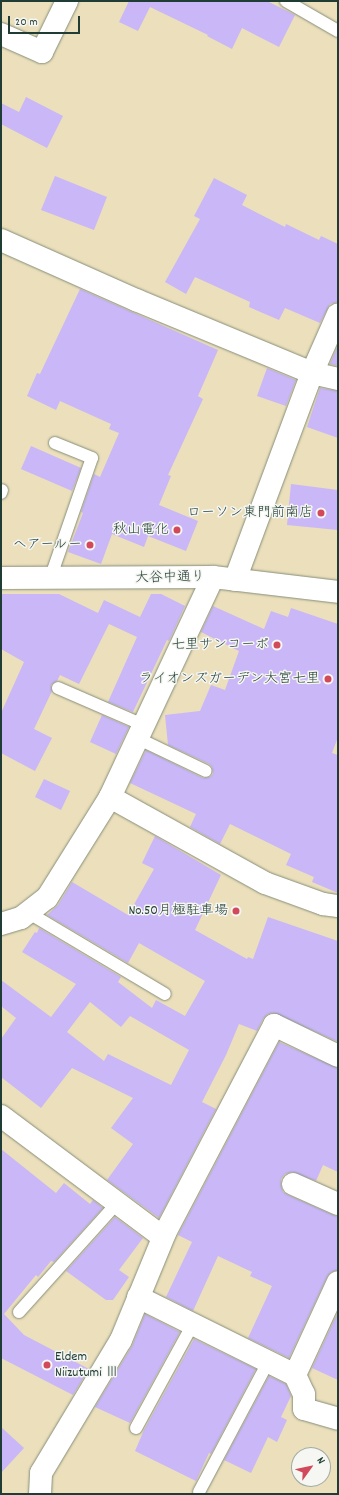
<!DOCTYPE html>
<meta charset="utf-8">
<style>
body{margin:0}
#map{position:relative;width:339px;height:1495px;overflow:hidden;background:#ebdfbc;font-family:Dekko,"Klee One",sans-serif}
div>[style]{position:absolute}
.building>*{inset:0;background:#c9b7f7}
.roads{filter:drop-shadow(0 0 1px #858e78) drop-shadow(0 0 1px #858e78)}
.lane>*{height:12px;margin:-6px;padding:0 6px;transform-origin:6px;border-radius:6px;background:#fff}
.street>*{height:22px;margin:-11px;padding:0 11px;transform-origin:11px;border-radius:11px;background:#fff}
.secondary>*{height:22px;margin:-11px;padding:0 11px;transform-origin:11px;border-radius:11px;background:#fff}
.dots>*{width:11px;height:11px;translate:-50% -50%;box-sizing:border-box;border:2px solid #f6f6f2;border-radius:50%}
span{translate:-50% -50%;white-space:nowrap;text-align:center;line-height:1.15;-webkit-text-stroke:3px #f6f6f2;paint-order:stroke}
.poi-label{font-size:14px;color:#1f3d34}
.right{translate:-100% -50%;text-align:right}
.left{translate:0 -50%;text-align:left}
.street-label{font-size:14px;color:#1f3d34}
.frame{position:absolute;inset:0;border:2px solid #1f3d34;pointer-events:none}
.north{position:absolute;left:291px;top:1447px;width:40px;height:40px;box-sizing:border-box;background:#f6f6f2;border:1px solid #a0aca6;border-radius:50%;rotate:57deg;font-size:11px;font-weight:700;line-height:16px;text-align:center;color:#1f3d34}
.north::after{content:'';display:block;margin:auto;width:14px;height:18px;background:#d1495b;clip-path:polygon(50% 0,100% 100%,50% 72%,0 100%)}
.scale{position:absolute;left:8px;top:16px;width:72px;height:18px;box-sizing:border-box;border:2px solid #1f3d34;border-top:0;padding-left:5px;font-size:12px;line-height:14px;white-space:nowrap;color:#1f3d34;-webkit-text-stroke:3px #f6f6f2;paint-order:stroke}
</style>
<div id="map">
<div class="building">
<i style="clip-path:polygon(129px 1px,267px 1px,295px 15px,279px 47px,242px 28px,232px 49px,207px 36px,208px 35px,150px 7px,138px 31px,119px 22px)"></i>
<i style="clip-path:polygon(26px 97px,63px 116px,47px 148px,1px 124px,1px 103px,19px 112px)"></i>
<i style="clip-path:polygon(55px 176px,107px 197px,94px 230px,41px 210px)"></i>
<i style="clip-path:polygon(214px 178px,247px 195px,242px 205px,285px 227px,286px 224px,319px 240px,321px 236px,338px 244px,338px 302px,330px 304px,320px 323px,285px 308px,279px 320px,249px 307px,250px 302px,195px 277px,186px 294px,165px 282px,200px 219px,194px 216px)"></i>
<i style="clip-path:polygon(80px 289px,218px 350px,198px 396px,203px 399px,168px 475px,171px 476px,159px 505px,198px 521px,186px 551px,148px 536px,144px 547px,112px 534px,101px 564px,68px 552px,83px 513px,81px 512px,94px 474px,100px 477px,119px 433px,109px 429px,111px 424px,60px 401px,56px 410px,27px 396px,37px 373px,40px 374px)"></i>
<i style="clip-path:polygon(338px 345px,338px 366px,330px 364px)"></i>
<i style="clip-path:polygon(267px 368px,296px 380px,286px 406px,257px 396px)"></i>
<i style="clip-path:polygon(320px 388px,338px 391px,338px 438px,307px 427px)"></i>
<i style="clip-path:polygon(31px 446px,81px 468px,72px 491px,21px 469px)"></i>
<i style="clip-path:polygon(291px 484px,338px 490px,338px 530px,287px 525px)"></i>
<i style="clip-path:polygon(1px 594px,59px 594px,98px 613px,104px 600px,140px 617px,151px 594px,161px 594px,185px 606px,169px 641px,167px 640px,133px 712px,108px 702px,137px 637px,109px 624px,79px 684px,60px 675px,57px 681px,51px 685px,52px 691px,34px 729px,52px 738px,35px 771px,1px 753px,1px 713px,24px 662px,1px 649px)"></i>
<i style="clip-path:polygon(213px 606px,264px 629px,271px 611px,288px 617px,291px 608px,338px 624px,338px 737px,332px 753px,338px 755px,338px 893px,312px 882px,314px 877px,286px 865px,291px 854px,230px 824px,220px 844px,190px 827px,196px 814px,130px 783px,146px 750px,203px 778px,210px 777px,213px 774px,212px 767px,209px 764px,168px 745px,165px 715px,200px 711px,211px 685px,225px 690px,239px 651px,201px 632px)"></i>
<i style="clip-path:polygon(102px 715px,129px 727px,116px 754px,90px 742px)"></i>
<i style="clip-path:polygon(44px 779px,70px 791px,61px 810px,35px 797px)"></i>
<i style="clip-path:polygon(evenodd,155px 836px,221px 875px,195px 930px,247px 959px,248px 957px,253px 959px,268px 917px,338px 941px,338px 1042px,274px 1013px,268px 1014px,263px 1019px,257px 1031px,239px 1024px,226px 1055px,202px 1102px,216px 1109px,159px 1218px,107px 1180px,133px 1144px,111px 1128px,133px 1098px,72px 1068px,41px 1108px,1px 1077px,1px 1039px,16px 1018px,1px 1006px,1px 980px,51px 1017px,76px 984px,22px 952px,35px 932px,37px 933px,39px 928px,121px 977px,118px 982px,152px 1008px,156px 1000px,185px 1016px,205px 981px,139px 943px,128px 963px,47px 915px,58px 905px,72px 882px,128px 915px,154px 869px,142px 863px,155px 836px,90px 1002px,121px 1027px,130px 1016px,189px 1050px,171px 1085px,108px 1054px,104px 1061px,67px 1032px,90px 1002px)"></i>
<i style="clip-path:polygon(279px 1042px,338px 1068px,338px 1172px,323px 1165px,316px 1181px,292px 1172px,285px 1174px,281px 1179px,281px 1186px,283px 1192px,288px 1195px,338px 1217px,338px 1270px,331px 1272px,327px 1277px,289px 1358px,248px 1338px,272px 1286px,250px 1276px,252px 1272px,218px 1256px,193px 1311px,166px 1297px,192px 1242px,178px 1235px)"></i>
<i style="clip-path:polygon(1px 1149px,56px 1193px,64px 1183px,90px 1204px,93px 1200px,103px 1208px,54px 1262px,51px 1261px,38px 1277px,36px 1275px,4px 1314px,24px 1335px,89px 1369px,73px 1395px,1px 1358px)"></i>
<i style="clip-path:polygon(115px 1217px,143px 1238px,119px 1270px,129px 1277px,113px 1300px,106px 1300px,66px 1271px)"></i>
<i style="clip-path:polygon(338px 1312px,338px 1380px,312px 1368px)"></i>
<i style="clip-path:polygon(145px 1314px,180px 1332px,130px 1423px,95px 1407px,132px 1346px)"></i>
<i style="clip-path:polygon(194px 1339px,256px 1369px,211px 1454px,209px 1453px,196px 1481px,135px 1451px,144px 1430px)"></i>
<i style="clip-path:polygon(269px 1376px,286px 1384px,291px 1396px,281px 1417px,287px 1420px,277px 1442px,268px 1437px,251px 1473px,224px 1460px)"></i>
<i style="clip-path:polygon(1px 1427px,24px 1448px,1px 1473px)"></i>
</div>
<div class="roads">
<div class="lane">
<i style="left:286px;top:1px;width:60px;rotate:30deg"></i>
<i style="left:1px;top:493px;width:3px;rotate:-72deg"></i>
<i style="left:50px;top:579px;width:128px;rotate:-70.9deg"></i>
<i style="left:92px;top:458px;width:40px;rotate:-158deg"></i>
<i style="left:58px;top:688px;width:93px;rotate:23.5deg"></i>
<i style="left:137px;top:738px;width:76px;rotate:25.6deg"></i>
<i style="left:29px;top:913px;width:158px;rotate:30.8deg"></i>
<i style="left:19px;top:1312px;width:147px;rotate:-48deg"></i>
<i style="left:136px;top:1428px;width:119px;rotate:-61.3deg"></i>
<i style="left:199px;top:1492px;width:147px;rotate:-62deg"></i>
</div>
<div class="street">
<i style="left:1px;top:34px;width:45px;rotate:23.7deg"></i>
<i style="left:42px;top:52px;width:57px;rotate:-63.9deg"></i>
<i style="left:1px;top:240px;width:148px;rotate:24deg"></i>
<i style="left:136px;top:300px;width:191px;rotate:22.5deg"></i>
<i style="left:312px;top:373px;width:27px;rotate:13deg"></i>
<i style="left:235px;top:580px;width:221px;rotate:-69.6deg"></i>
<i style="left:312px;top:373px;width:64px;rotate:-66.2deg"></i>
<i style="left:110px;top:797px;width:177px;rotate:29deg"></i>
<i style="left:265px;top:883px;width:62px;rotate:19.9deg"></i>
<i style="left:323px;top:904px;width:15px;rotate:8deg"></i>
<i style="left:1px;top:924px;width:21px;rotate:-17deg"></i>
<i style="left:21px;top:918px;width:33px;rotate:-38deg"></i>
<i style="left:47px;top:898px;width:119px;rotate:-58deg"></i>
<i style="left:110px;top:797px;width:243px;rotate:-64.9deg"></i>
<i style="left:1px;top:1116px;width:202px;rotate:36.8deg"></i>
<i style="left:293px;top:1184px;width:49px;rotate:24deg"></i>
<i style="left:138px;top:1297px;width:175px;rotate:26.4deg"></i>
<i style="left:295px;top:1375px;width:21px;rotate:65deg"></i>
<i style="left:304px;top:1394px;width:15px;rotate:90deg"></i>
<i style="left:304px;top:1409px;width:35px;rotate:16deg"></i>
<i style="left:295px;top:1375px;width:102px;rotate:-65.2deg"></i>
<i style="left:40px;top:1494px;width:21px;rotate:-87deg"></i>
<i style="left:41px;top:1473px;width:155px;rotate:-59deg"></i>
<i style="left:121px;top:1340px;width:116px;rotate:-67.6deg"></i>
<i style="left:165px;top:1233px;width:235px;rotate:-62.3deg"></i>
<i style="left:274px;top:1025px;width:71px;rotate:25.8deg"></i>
</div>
<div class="secondary">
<i style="left:1px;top:578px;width:212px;rotate:-0.3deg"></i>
<i style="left:213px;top:577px;width:126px;rotate:6.8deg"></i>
</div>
</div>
<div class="dots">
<i style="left:321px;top:513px;background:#d1495b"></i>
<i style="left:177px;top:530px;background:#d1495b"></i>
<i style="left:90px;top:545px;background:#d1495b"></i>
<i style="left:277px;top:645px;background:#d1495b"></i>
<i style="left:328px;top:679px;background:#d1495b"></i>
<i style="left:236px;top:911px;background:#d1495b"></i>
<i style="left:47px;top:1365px;background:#d1495b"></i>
</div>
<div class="poi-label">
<span class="right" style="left:313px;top:513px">ローソン東門前南店</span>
<span class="right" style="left:169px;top:530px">秋山電化</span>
<span class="right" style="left:82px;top:545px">ヘアールー</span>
<span class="right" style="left:269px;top:645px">七里サンコーポ</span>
<span class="right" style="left:320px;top:679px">ライオンズガーデン大宮七里</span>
<span class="right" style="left:228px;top:911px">No.50月極駐車場</span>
<span class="left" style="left:55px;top:1365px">Eldem<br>Niizutumi Ⅲ</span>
</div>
<div class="street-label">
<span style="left:170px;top:578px;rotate:-1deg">大谷中通り</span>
</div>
<div class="frame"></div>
<div class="north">N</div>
<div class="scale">20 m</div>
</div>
